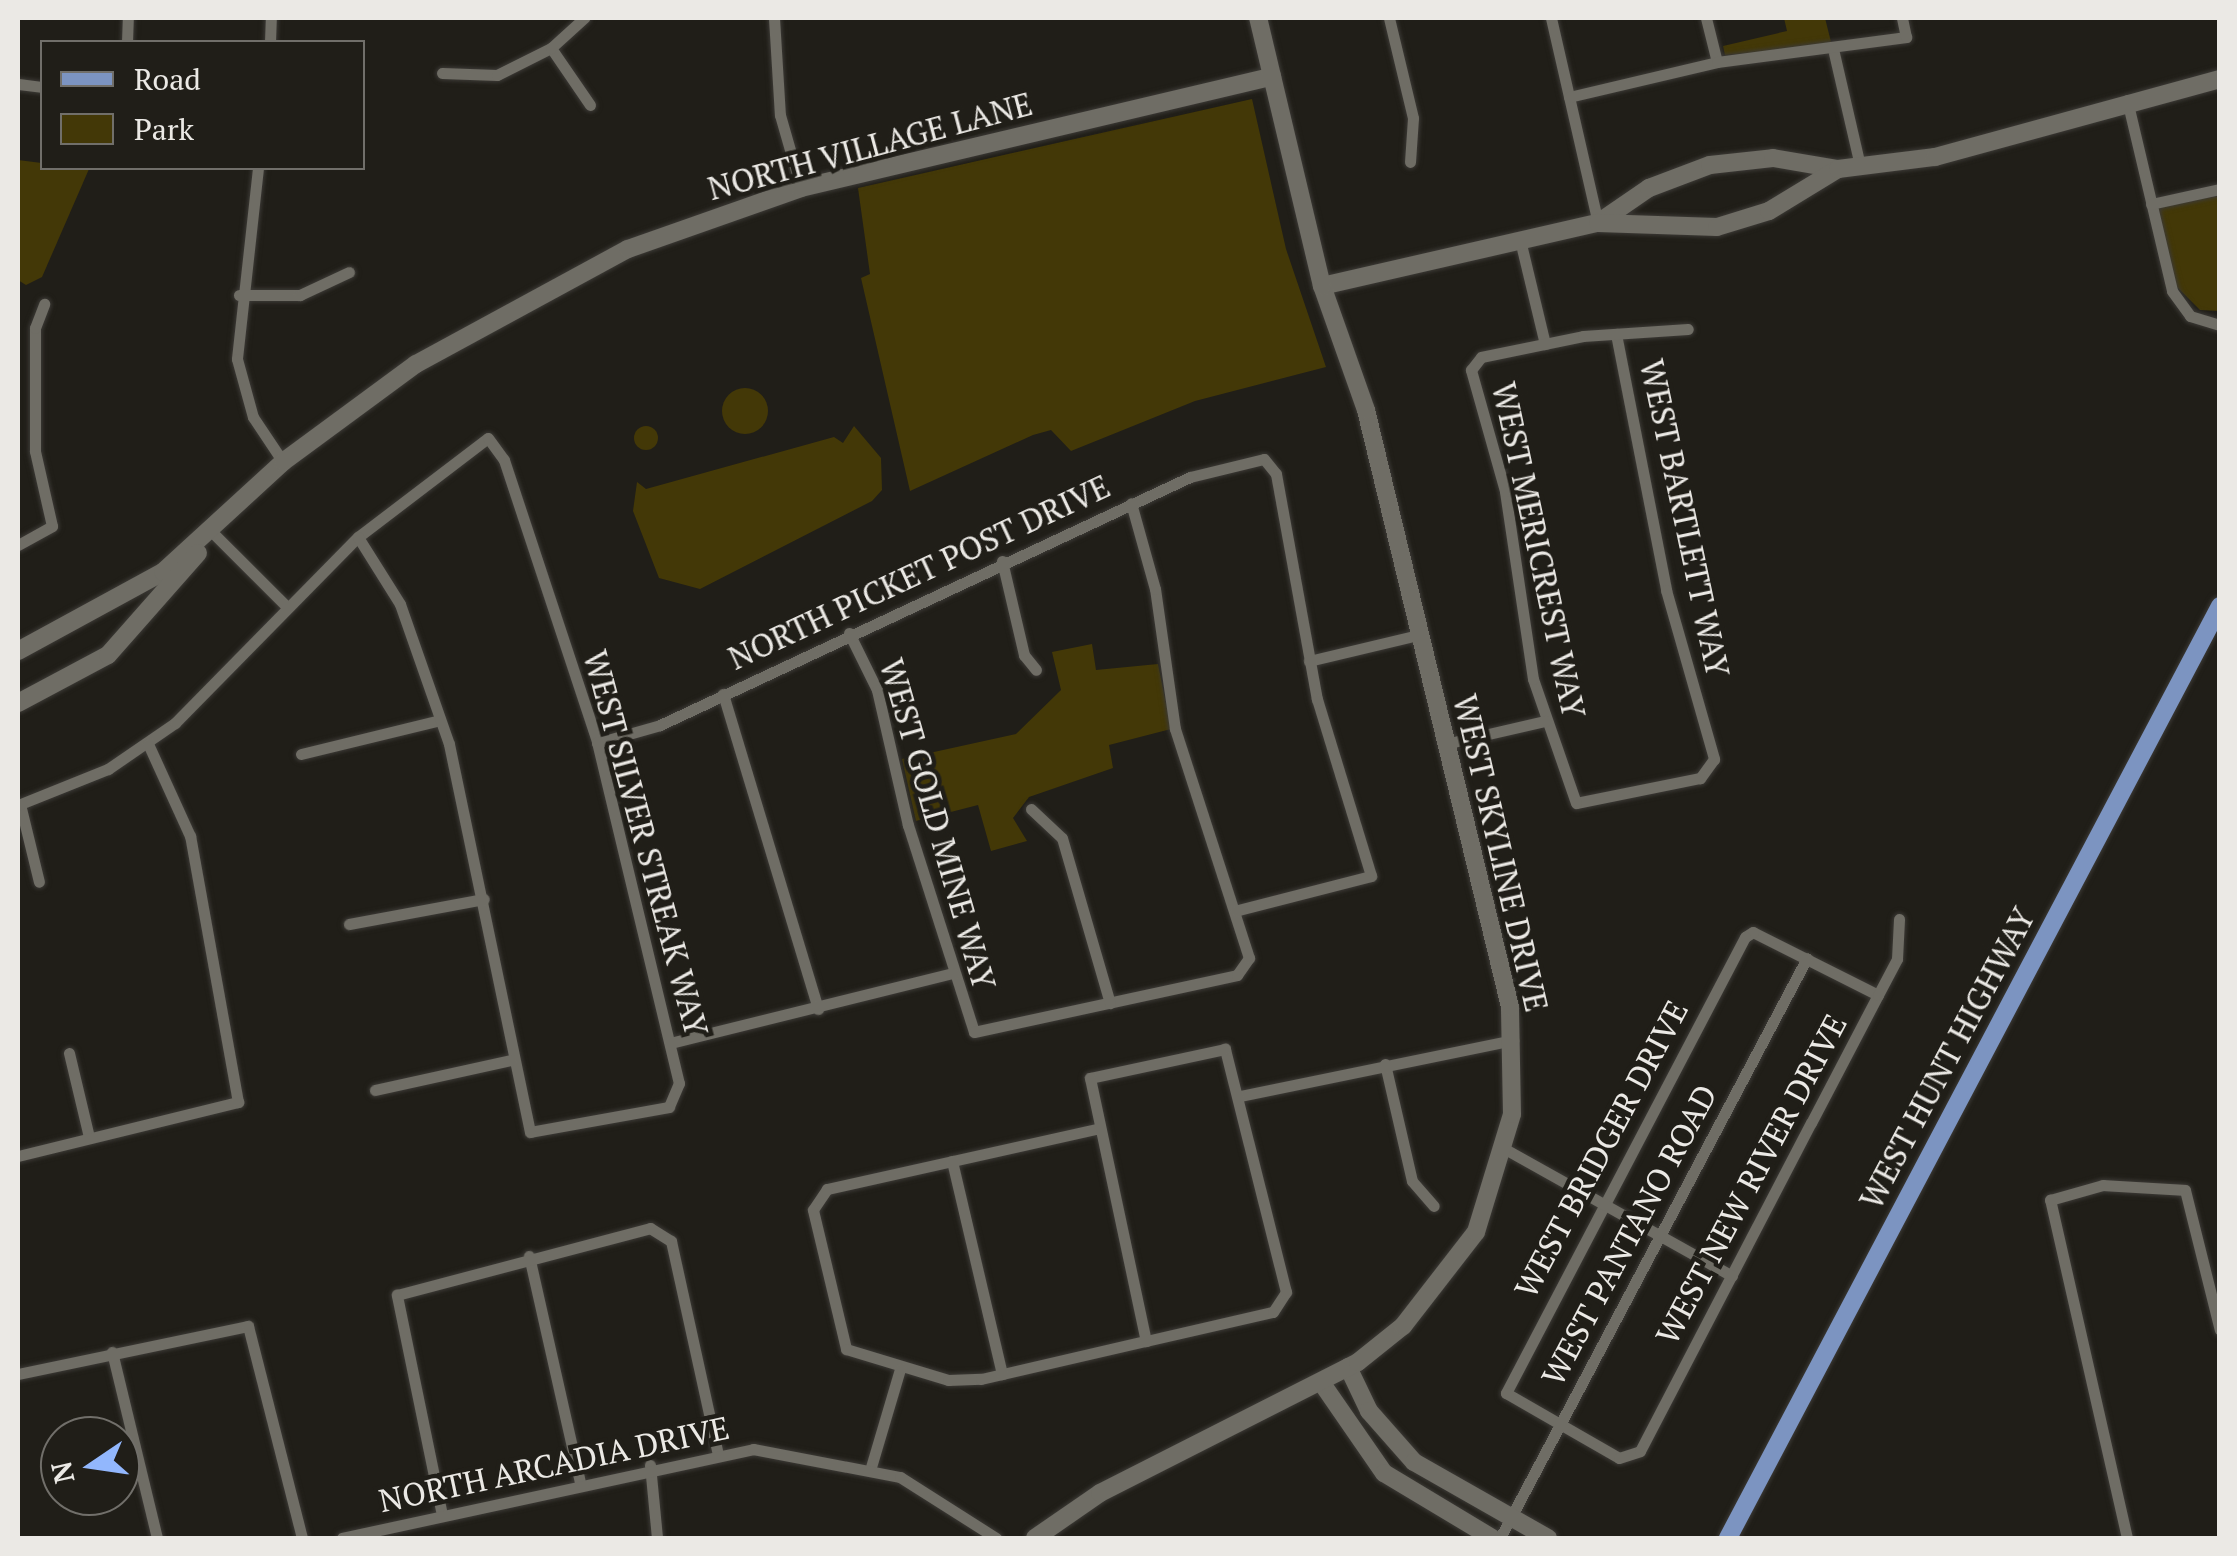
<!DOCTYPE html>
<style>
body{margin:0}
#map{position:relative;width:2237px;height:1556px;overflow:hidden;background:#201e18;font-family:"PT Serif",serif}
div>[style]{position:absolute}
.green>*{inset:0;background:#433807}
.round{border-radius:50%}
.roads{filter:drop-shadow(0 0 2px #3c3a36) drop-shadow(0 0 2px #3c3a36)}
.street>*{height:11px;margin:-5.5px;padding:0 5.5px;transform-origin:5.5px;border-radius:5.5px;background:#6f6d65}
.secondary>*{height:18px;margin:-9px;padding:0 9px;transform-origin:9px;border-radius:9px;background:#6f6d65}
.primary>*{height:18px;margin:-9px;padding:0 9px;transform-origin:9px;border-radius:9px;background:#7c94c1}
span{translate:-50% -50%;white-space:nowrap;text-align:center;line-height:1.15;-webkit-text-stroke:9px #201e18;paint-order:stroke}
.street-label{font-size:32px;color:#ebe9e5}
.frame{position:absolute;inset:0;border:20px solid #ebe9e5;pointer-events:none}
.legend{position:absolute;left:40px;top:40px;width:325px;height:130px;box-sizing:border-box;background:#201e18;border:2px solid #716f6a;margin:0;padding:12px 18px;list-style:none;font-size:30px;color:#ebe9e5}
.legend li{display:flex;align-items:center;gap:20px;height:50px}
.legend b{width:50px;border:2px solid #716f6a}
.north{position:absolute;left:40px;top:1416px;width:100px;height:100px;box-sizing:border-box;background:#201e18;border:2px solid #716f6a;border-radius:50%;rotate:257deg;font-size:28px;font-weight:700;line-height:40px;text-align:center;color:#ebe9e5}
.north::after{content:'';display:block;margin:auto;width:35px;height:45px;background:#92b7fd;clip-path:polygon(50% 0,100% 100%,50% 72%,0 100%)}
</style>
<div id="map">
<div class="green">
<i style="clip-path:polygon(1784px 18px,1825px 18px,1832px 46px,1725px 55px,1723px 46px,1787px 31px)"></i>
<i style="clip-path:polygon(1252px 99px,1286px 249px,1326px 367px,1195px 401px,1071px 451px,1051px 430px,1033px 435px,910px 491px,861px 278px,870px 274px,858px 188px)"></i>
<i style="clip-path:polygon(18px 160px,89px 169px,42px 277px,26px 285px,18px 280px)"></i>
<i style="clip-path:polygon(2219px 196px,2219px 311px,2200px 310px,2175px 285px,2158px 206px)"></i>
<i class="round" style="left:722px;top:388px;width:46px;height:46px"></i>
<i style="clip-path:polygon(854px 426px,881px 458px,882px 490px,872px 501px,700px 589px,659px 578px,633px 511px,637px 482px,646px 489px,834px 437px,843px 443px)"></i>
<i class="round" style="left:634px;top:426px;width:24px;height:24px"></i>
<i style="clip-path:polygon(1092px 644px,1096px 670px,1158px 664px,1171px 729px,1109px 745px,1113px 768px,1029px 797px,1013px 818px,1027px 841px,991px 851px,978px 805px,916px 821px,902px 759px,1016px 734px,1061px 690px,1052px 652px)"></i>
</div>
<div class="roads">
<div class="street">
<i style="left:774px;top:18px;width:97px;rotate:86.5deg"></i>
<i style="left:780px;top:115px;width:76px;rotate:74deg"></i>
<i style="left:1389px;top:18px;width:103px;rotate:76.5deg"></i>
<i style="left:1413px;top:118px;width:44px;rotate:93.9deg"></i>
<i style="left:1551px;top:18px;width:210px;rotate:77.1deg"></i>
<i style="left:1706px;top:18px;width:45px;rotate:76deg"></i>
<i style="left:127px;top:42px;width:24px;rotate:-88deg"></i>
<i style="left:270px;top:42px;width:24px;rotate:-88deg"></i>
<i style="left:551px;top:48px;width:69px;rotate:55.6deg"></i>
<i style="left:1834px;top:53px;width:116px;rotate:77deg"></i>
<i style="left:442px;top:73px;width:55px;rotate:2.1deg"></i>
<i style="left:497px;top:75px;width:60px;rotate:-26.6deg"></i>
<i style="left:551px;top:48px;width:45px;rotate:-42.3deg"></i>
<i style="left:18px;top:84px;width:24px;rotate:7deg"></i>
<i style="left:1569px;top:97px;width:152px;rotate:-13.3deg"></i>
<i style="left:1717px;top:62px;width:191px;rotate:-7.5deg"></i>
<i style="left:1906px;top:37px;width:19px;rotate:-102deg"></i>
<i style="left:2127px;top:100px;width:196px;rotate:76.7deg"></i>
<i style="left:2172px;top:291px;width:31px;rotate:54deg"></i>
<i style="left:2190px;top:316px;width:31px;rotate:17deg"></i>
<i style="left:258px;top:168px;width:192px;rotate:96.3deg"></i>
<i style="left:237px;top:359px;width:60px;rotate:74.6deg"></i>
<i style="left:253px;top:417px;width:54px;rotate:56.3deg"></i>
<i style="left:2151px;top:204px;width:71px;rotate:-12.3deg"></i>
<i style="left:1520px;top:240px;width:107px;rotate:76.5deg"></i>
<i style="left:239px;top:295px;width:61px"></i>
<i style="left:300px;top:295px;width:54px;rotate:-25.1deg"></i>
<i style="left:1616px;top:334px;width:261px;rotate:78.9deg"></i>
<i style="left:1666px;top:590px;width:176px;rotate:74.1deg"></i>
<i style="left:1714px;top:759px;width:24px;rotate:126deg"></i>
<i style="left:1700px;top:778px;width:126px;rotate:168.6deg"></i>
<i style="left:1576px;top:803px;width:131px;rotate:-109.1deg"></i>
<i style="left:1533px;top:679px;width:190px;rotate:-98.5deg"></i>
<i style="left:1505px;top:491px;width:126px;rotate:-105.7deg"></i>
<i style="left:1471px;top:370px;width:16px;rotate:-52deg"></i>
<i style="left:1481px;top:357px;width:104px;rotate:-11.6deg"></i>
<i style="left:1583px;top:336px;width:105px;rotate:-3.8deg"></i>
<i style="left:213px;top:533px;width:103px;rotate:45deg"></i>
<i style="left:18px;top:545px;width:39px;rotate:-29deg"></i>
<i style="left:52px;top:526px;width:77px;rotate:-102.8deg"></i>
<i style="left:35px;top:451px;width:123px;rotate:-90deg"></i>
<i style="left:35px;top:328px;width:26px;rotate:-69deg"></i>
<i style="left:1002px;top:561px;width:97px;rotate:76.8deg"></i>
<i style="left:1024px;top:655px;width:19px;rotate:51deg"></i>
<i style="left:849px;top:633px;width:64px;rotate:63.8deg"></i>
<i style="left:877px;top:690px;width:139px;rotate:77.1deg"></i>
<i style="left:908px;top:825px;width:217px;rotate:72.3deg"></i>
<i style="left:974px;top:1032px;width:269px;rotate:-12.2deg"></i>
<i style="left:1237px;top:975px;width:21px;rotate:-55deg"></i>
<i style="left:1249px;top:958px;width:241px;rotate:-107.9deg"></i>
<i style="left:1175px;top:729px;width:141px;rotate:-98.1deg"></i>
<i style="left:1155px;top:589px;width:89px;rotate:-105.6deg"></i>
<i style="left:1309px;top:661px;width:112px;rotate:-13.4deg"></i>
<i style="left:723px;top:694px;width:329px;rotate:73.2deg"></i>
<i style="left:597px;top:743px;width:66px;rotate:-15.9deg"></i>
<i style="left:660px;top:725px;width:585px;rotate:-25.08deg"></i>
<i style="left:1190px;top:477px;width:76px;rotate:-13.7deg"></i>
<i style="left:1264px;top:459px;width:19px;rotate:51deg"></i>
<i style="left:1276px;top:474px;width:229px;rotate:79.7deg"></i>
<i style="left:1317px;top:699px;width:185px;rotate:73deg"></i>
<i style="left:1371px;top:876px;width:140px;rotate:165.6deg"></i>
<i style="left:1445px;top:744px;width:103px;rotate:-13deg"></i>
<i style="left:301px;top:754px;width:143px;rotate:-13.7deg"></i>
<i style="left:20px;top:804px;width:80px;rotate:76.3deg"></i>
<i style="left:18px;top:805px;width:97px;rotate:-21.8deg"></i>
<i style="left:108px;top:769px;width:81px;rotate:-34.5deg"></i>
<i style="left:175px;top:723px;width:261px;rotate:-45.5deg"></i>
<i style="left:358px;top:537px;width:163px;rotate:-37.3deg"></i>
<i style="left:488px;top:438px;width:27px;rotate:54deg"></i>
<i style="left:504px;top:460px;width:297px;rotate:71.7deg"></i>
<i style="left:597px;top:742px;width:351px;rotate:76.5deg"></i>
<i style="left:679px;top:1083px;width:26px;rotate:113deg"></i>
<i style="left:669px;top:1107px;width:141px;rotate:169.8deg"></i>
<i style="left:530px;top:1132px;width:396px;rotate:-101.8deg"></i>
<i style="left:449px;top:744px;width:148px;rotate:-109.3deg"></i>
<i style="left:400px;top:604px;width:79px;rotate:-122.1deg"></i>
<i style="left:1031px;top:809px;width:42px;rotate:43.1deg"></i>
<i style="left:1062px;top:838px;width:172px;rotate:73.8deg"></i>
<i style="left:349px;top:924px;width:137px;rotate:-10.5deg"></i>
<i style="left:1878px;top:995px;width:140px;rotate:-153.3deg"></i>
<i style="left:1753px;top:932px;width:9px;rotate:148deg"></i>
<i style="left:1745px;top:937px;width:515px;rotate:117.66deg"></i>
<i style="left:1506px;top:1393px;width:130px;rotate:29.9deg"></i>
<i style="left:1619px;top:1458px;width:22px;rotate:-18deg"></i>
<i style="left:1640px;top:1451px;width:370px;rotate:-62.5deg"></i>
<i style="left:1811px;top:1123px;width:144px;rotate:-62.4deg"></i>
<i style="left:1878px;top:995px;width:41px;rotate:-62.2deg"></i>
<i style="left:1897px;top:959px;width:40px;rotate:-87.1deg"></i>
<i style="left:670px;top:1043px;width:292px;rotate:-13.9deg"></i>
<i style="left:69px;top:1053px;width:86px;rotate:76.6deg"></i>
<i style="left:1385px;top:1064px;width:120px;rotate:77deg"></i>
<i style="left:1412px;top:1181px;width:33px;rotate:49deg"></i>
<i style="left:375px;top:1090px;width:139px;rotate:-12.4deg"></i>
<i style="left:1240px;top:1096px;width:279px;rotate:-11.6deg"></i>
<i style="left:1096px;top:1129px;width:276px;rotate:167.4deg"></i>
<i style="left:827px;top:1189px;width:25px;rotate:124deg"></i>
<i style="left:813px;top:1210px;width:143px;rotate:76.6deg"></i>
<i style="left:846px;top:1349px;width:107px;rotate:16.9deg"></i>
<i style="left:948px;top:1380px;width:33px;rotate:-2deg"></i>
<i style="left:981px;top:1379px;width:169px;rotate:-13deg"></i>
<i style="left:1146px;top:1341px;width:130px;rotate:-12.9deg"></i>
<i style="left:1273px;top:1312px;width:24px;rotate:-57deg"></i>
<i style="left:1286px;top:1292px;width:251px;rotate:-104.1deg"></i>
<i style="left:1225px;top:1049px;width:138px;rotate:167.9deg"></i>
<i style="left:1090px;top:1078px;width:269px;rotate:78deg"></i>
<i style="left:1505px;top:1149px;width:260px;rotate:29.2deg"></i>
<i style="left:18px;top:1156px;width:227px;rotate:-13.8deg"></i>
<i style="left:238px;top:1102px;width:270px;rotate:-100.2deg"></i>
<i style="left:190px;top:836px;width:101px;rotate:-114.5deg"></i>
<i style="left:952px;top:1161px;width:219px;rotate:76.8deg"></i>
<i style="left:529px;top:1256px;width:232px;rotate:77.3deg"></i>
<i style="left:112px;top:1352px;width:191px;rotate:76.4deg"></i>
<i style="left:18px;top:1374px;width:235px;rotate:-11.8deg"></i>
<i style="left:248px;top:1326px;width:219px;rotate:75.7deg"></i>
<i style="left:650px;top:1465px;width:73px;rotate:84.5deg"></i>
<i style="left:871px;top:1467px;width:102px;rotate:-73.5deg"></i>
<i style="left:442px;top:1515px;width:225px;rotate:-101.6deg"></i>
<i style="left:397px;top:1295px;width:262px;rotate:-14.8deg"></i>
<i style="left:650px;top:1228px;width:25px;rotate:32deg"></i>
<i style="left:671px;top:1241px;width:215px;rotate:77.6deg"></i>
<i style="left:342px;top:1538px;width:421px;rotate:-12.2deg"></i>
<i style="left:753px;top:1449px;width:150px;rotate:10.8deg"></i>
<i style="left:900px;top:1477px;width:114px;rotate:32.4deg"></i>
<i style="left:1500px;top:1538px;width:656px;rotate:-62.11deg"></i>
<i style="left:2127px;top:1538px;width:347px;rotate:-102.8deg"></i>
<i style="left:2050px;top:1200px;width:55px;rotate:-15.8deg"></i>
<i style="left:2103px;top:1185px;width:82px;rotate:3.5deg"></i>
<i style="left:2185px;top:1190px;width:144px;rotate:76deg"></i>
</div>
<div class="secondary">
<i style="left:1598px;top:223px;width:62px;rotate:-34.5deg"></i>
<i style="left:1649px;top:188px;width:65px;rotate:-20.7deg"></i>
<i style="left:1710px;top:165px;width:63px;rotate:-6.3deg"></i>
<i style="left:1773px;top:158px;width:66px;rotate:9.6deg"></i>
<i style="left:1322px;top:286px;width:283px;rotate:-12.9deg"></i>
<i style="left:1598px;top:223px;width:119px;rotate:1.9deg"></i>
<i style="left:1717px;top:227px;width:54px;rotate:-17.1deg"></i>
<i style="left:1769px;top:211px;width:81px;rotate:-31.3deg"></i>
<i style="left:1838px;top:169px;width:98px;rotate:-7.1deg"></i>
<i style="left:1935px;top:157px;width:295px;rotate:-15.3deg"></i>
<i style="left:18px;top:651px;width:165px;rotate:-28.6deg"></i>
<i style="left:163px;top:572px;width:163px;rotate:-42.5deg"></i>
<i style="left:283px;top:462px;width:165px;rotate:-36.4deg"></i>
<i style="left:416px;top:364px;width:241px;rotate:-28.5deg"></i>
<i style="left:628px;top:249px;width:183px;rotate:-19.4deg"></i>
<i style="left:801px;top:188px;width:484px;rotate:-13.3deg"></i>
<i style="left:18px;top:703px;width:102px;rotate:-28.1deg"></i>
<i style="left:108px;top:655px;width:136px;rotate:-48.6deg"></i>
<i style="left:1348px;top:1367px;width:49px;rotate:64.5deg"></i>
<i style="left:1369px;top:1411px;width:68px;rotate:48.6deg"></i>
<i style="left:1414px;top:1462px;width:154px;rotate:29.6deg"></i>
<i style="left:1321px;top:1382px;width:111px;rotate:55.3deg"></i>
<i style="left:1384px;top:1473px;width:126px;rotate:31deg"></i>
<i style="left:1035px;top:1538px;width:79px;rotate:-34.7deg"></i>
<i style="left:1100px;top:1493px;width:289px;rotate:-26.9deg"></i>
<i style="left:1358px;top:1362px;width:58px;rotate:-38.7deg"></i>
<i style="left:1403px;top:1326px;width:119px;rotate:-52.2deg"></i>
<i style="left:1476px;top:1232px;width:123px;rotate:-73deg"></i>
<i style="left:1512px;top:1114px;width:107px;rotate:-91.1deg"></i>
<i style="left:1510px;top:1007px;width:614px;rotate:-103.56deg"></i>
<i style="left:1366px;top:410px;width:132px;rotate:-109.5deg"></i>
<i style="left:1322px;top:286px;width:276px;rotate:-103.4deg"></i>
</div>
<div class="primary">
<i style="left:1728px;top:1538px;width:1054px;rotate:-62.17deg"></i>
</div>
</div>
<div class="street-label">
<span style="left:870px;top:146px;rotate:-15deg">NORTH VILLAGE LANE</span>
<span style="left:1685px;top:518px;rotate:78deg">WEST BARTLETT WAY</span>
<span style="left:1539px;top:550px;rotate:78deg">WEST MERICREST WAY</span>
<span style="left:919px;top:572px;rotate:-25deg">NORTH PICKET POST DRIVE</span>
<span style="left:938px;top:824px;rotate:74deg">WEST GOLD MINE WAY</span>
<span style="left:646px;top:843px;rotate:75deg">WEST SILVER STREAK WAY</span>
<span style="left:1501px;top:853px;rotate:77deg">WEST SKYLINE DRIVE</span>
<span style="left:1947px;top:1058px;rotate:-62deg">WEST HUNT HIGHWAY</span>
<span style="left:1601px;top:1149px;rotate:-62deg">WEST BRIDGER DRIVE</span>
<span style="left:1751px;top:1179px;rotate:-62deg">WEST NEW RIVER DRIVE</span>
<span style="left:1629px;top:1235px;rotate:-62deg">WEST PANTANO ROAD</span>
<span style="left:554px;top:1464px;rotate:-12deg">NORTH ARCADIA DRIVE</span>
</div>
<div class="frame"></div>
<ul class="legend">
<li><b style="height:12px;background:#7c94c1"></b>Road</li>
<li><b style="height:28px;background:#433807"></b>Park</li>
</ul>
<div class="north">N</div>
</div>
